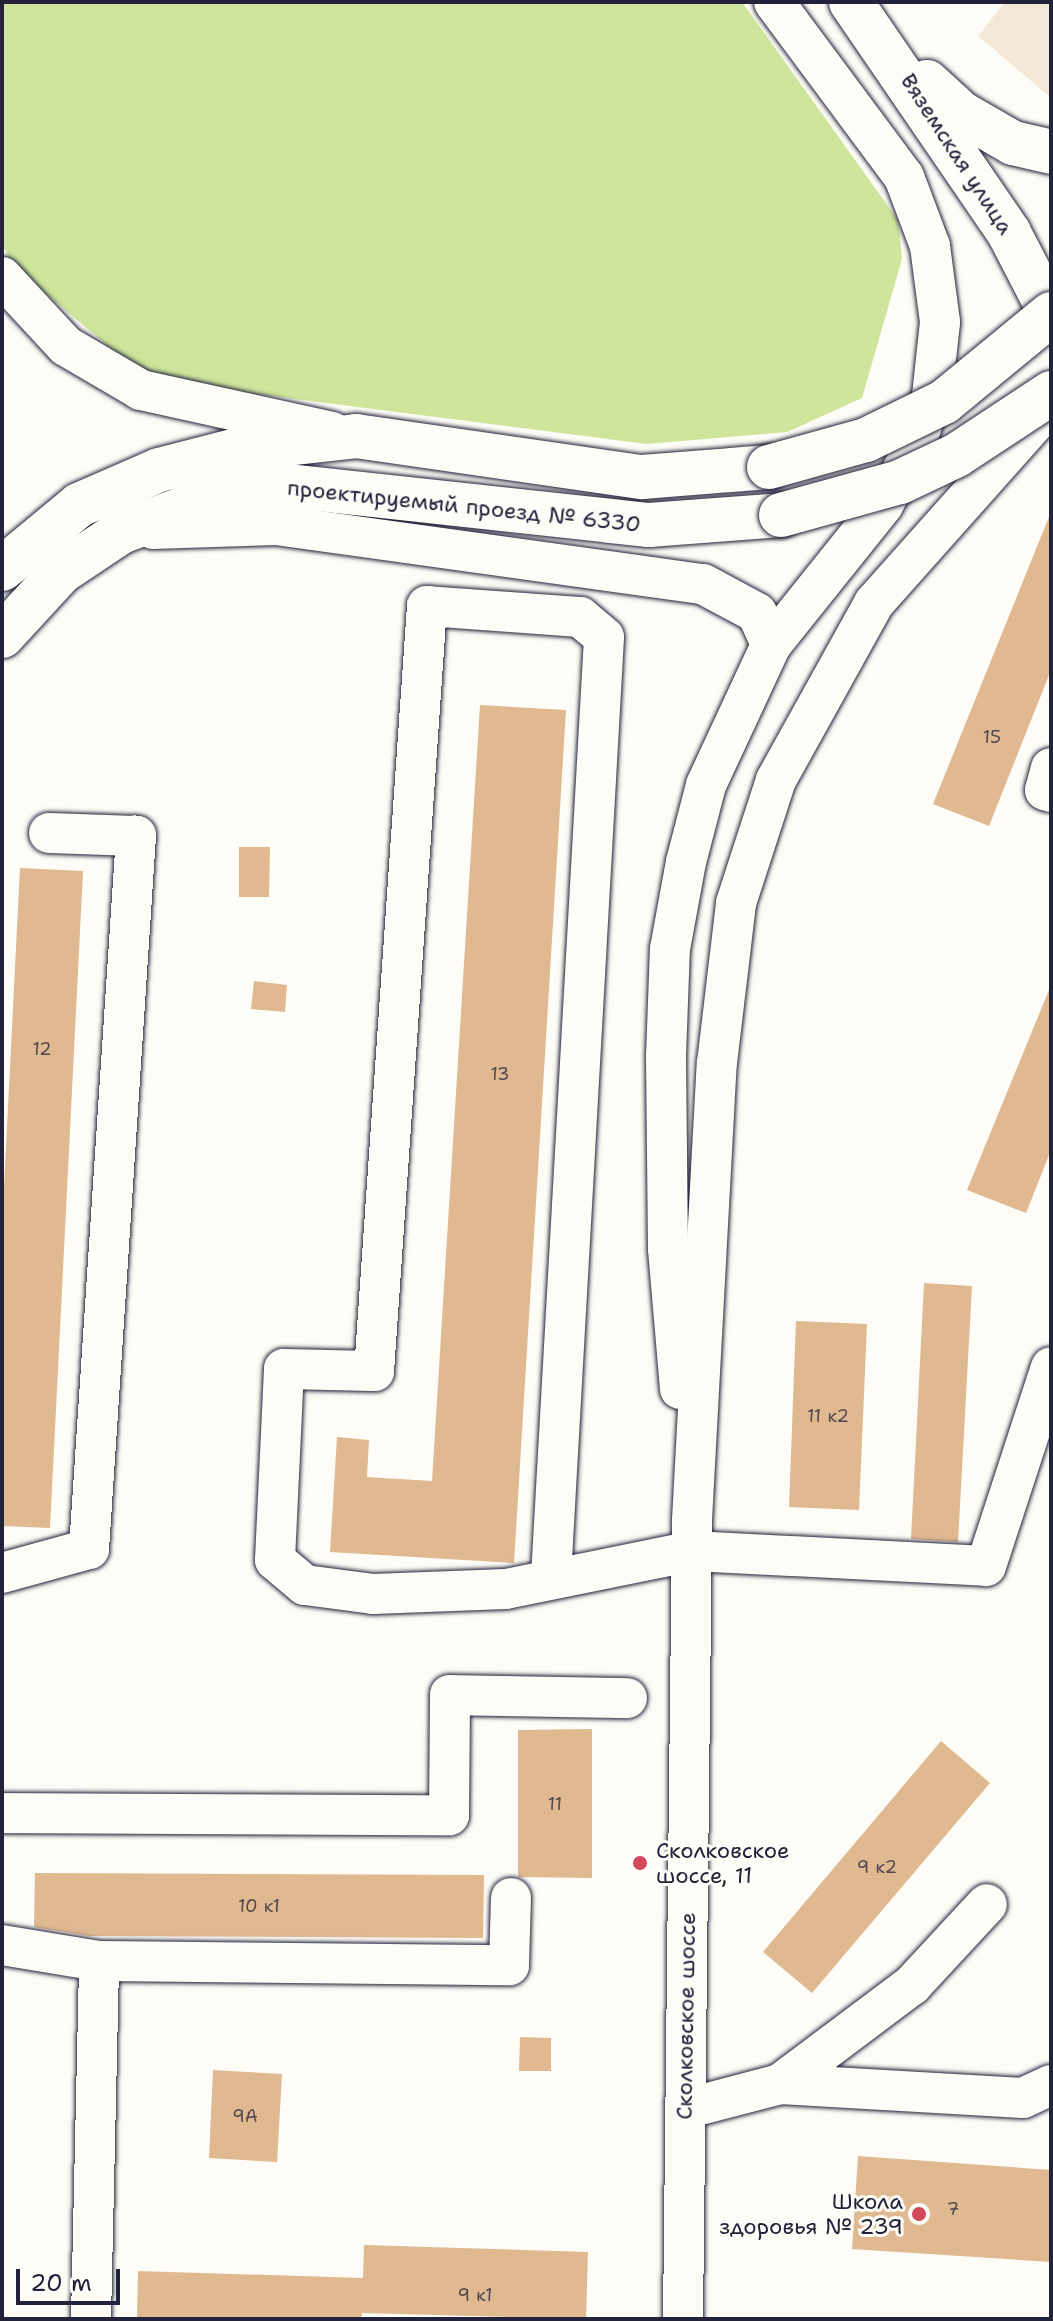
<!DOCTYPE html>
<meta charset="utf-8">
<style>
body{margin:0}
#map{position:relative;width:1053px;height:2321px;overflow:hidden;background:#fdfcf7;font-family:"Shantell Sans",sans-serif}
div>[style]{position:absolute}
.built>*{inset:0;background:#f4e8d8}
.green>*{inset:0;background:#cee59b}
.building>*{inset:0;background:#e0b991}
.roads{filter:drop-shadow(0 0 2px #22223b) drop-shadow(0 0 2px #22223b)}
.minor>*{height:40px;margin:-20px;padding:0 20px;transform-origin:20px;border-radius:20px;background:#fdfcf7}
.major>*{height:44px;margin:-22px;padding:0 22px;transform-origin:22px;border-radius:22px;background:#fdfcf7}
.bridges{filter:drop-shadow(0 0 2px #22223b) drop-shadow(0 0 2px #22223b)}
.major-bridge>*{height:44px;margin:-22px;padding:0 22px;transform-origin:22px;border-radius:22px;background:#fdfcf7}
.dots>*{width:22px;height:22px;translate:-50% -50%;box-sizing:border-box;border:4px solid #fdfcf7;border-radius:50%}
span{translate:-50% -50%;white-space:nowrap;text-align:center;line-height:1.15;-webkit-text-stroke:6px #fdfcf7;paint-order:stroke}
.number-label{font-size:18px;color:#524850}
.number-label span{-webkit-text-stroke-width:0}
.street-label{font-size:22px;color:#22223b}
.poi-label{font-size:22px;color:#22223b}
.left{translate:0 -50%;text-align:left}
.right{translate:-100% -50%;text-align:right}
.frame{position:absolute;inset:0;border:4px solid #22223b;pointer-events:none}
.scale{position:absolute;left:16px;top:2269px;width:104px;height:36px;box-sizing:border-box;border:4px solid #22223b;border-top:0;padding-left:10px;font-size:24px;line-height:28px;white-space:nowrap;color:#22223b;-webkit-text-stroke:6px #fdfcf7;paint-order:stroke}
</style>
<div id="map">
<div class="built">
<i style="clip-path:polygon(1005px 2px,1051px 2px,1051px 98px,978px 36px)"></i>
</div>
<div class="green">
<i style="clip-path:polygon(2px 2px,742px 2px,898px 220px,902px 259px,862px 398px,787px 432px,647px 444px,185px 385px,127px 362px,13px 266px,2px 244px)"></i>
</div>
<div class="building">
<i style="clip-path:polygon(1051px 512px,1051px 670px,989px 826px,933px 804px)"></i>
<i style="clip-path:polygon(480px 705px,566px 710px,514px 1563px,330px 1552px,337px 1437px,369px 1440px,367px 1477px,432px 1481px)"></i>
<i style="clip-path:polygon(239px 847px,270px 847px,269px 897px,239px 897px)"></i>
<i style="clip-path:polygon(20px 868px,83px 871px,50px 1528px,2px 1526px,2px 1227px)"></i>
<i style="clip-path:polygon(254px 981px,287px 985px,285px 1012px,251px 1009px)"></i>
<i style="clip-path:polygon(1051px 985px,1051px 1150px,1026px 1213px,967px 1190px)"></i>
<i style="clip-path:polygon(924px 1283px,972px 1286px,958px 1542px,911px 1539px)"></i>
<i style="clip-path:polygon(796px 1321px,867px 1324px,859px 1510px,789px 1507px)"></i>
<i style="clip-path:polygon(592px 1729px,592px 1878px,518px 1877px,518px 1730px)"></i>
<i style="clip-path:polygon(941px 1741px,990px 1783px,812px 1993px,763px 1952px)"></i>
<i style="clip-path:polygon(35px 1873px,484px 1875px,483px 1938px,90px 1936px,34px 1927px)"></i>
<i style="clip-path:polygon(520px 2037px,551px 2038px,551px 2071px,519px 2071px)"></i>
<i style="clip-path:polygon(213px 2070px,282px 2074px,277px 2162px,209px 2158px)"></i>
<i style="clip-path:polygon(858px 2156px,1051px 2170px,1051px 2262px,852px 2249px)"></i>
<i style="clip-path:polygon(364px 2245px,588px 2252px,586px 2319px,362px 2313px,361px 2319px,137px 2319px,138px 2271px,363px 2278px)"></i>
</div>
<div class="roads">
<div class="minor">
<i style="left:2px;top:277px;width:94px;rotate:47.2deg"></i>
<i style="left:66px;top:346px;width:87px;rotate:30.4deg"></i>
<i style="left:141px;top:390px;width:196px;rotate:12.4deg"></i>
<i style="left:153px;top:529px;width:123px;rotate:-1.9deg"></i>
<i style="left:276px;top:525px;width:431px;rotate:7.9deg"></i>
<i style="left:703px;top:584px;width:61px;rotate:28.2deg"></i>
<i style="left:757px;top:613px;width:35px;rotate:66deg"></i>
<i style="left:1051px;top:768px;width:23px;rotate:105deg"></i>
<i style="left:1045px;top:790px;width:6px;rotate:18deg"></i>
<i style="left:680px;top:1389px;width:141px;rotate:-94.9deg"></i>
<i style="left:668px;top:1249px;width:193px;rotate:-90.6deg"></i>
<i style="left:666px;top:1056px;width:107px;rotate:-87.9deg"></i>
<i style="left:670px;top:949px;width:88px;rotate:-79.6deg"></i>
<i style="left:686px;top:862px;width:80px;rotate:-75.4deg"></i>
<i style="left:706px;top:785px;width:154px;rotate:-65.1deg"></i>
<i style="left:771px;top:645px;width:179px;rotate:-51.3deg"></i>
<i style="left:883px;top:505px;width:67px;rotate:-61.5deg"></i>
<i style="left:915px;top:446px;width:53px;rotate:-71.2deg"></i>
<i style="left:932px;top:396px;width:74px;rotate:-83.8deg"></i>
<i style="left:940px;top:322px;width:77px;rotate:-97.5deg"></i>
<i style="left:930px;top:246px;width:74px;rotate:-110.6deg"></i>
<i style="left:904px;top:177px;width:218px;rotate:-126.6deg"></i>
<i style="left:2px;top:1573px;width:90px;rotate:-15.4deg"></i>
<i style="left:89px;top:1549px;width:715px;rotate:-86.23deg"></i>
<i style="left:136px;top:836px;width:87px;rotate:-178deg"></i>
<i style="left:551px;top:1577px;width:941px;rotate:-86.77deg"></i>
<i style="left:604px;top:637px;width:31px;rotate:-140deg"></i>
<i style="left:580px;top:617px;width:153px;rotate:-175.9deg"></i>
<i style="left:427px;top:606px;width:767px;rotate:93.96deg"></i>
<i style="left:374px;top:1371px;width:90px;rotate:-178.7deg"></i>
<i style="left:284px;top:1369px;width:191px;rotate:92.7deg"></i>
<i style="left:275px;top:1560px;width:39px;rotate:40deg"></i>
<i style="left:305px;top:1585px;width:69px;rotate:7.5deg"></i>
<i style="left:373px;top:1594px;width:133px;rotate:-2.2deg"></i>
<i style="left:506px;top:1589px;width:190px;rotate:-11.5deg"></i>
<i style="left:692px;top:1551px;width:294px;rotate:2.9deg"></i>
<i style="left:986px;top:1566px;width:209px;rotate:-71.9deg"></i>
<i style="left:2px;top:1813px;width:447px;rotate:0.3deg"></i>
<i style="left:449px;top:1815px;width:120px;rotate:-89.5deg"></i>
<i style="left:450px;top:1695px;width:177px;rotate:1deg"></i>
<i style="left:2px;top:1945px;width:98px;rotate:9.4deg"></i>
<i style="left:780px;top:2084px;width:243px;rotate:3.3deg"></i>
<i style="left:1023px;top:2098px;width:31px;rotate:-25deg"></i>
<i style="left:685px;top:2109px;width:98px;rotate:-14.7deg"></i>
<i style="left:780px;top:2084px;width:165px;rotate:-36.9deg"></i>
<i style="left:912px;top:1985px;width:110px;rotate:-47.2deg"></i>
<i style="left:91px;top:2319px;width:358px;rotate:-88.7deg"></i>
<i style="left:99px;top:1961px;width:410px;rotate:0.6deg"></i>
<i style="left:509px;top:1965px;width:67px;rotate:-88.3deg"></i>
<i style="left:683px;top:2319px;width:799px;rotate:-89.35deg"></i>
<i style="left:692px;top:1520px;width:458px;rotate:-86.9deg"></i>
<i style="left:717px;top:1063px;width:161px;rotate:-83.2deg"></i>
<i style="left:736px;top:903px;width:129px;rotate:-72deg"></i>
<i style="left:776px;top:780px;width:202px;rotate:-61deg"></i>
<i style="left:874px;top:603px;width:266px;rotate:-48.3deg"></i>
</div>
<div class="major">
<i style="left:851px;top:2px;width:280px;rotate:55.6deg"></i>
<i style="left:1009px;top:233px;width:91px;rotate:62.6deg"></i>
<i style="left:927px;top:82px;width:46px;rotate:42.4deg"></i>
<i style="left:961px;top:113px;width:60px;rotate:30deg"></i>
<i style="left:1013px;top:143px;width:39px;rotate:13deg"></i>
<i style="left:2px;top:569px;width:100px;rotate:-39.7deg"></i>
<i style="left:79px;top:505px;width:87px;rotate:-23.6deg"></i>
<i style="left:159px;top:470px;width:85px;rotate:-14.4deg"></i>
<i style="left:241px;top:449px;width:116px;rotate:-6.4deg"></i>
<i style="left:356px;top:436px;width:289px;rotate:8.2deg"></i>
<i style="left:642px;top:477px;width:127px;rotate:-4.5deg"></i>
<i style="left:2px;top:636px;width:87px;rotate:-47.3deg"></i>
<i style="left:61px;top:572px;width:72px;rotate:-33.7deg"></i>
<i style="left:121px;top:532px;width:113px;rotate:-20.7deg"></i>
<i style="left:227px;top:492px;width:62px;rotate:-5.5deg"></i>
<i style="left:289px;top:486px;width:362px;rotate:6.2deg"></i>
<i style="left:649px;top:525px;width:132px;rotate:-4.3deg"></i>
</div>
</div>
<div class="bridges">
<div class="major-bridge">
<i style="left:769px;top:467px;width:101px;rotate:-15.6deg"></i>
<i style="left:866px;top:440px;width:87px;rotate:-26deg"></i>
<i style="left:944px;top:402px;width:139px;rotate:-39.4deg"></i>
<i style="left:781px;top:515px;width:123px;rotate:-15.5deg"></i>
<i style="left:900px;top:482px;width:63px;rotate:-25.3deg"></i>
<i style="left:957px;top:455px;width:113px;rotate:-33.4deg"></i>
</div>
</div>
<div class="dots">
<i style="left:640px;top:1863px;background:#d1495b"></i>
<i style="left:919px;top:2214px;background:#d1495b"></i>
</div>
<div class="number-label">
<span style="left:992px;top:737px">15</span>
<span style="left:42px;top:1049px">12</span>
<span style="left:500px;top:1074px">13</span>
<span style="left:828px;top:1416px">11 к2</span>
<span style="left:555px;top:1804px">11</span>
<span style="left:877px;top:1867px">9 к2</span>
<span style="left:259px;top:1906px">10 к1</span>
<span style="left:245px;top:2116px">9А</span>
<span style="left:953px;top:2209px">7</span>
<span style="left:475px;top:2295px">9 к1</span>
</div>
<div class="street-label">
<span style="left:957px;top:154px;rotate:57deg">Вяземская улица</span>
<span style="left:464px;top:506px;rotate:6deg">проектируемый проезд № 6330</span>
<span style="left:686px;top:2016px;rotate:-89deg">Сколковское шоссе</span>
</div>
<div class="poi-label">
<span class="left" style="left:656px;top:1863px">Сколковское<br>шоссе, 11</span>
<span class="right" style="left:903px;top:2214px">Школа<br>здоровья № 239</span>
</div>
<div class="frame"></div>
<div class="scale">20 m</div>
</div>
